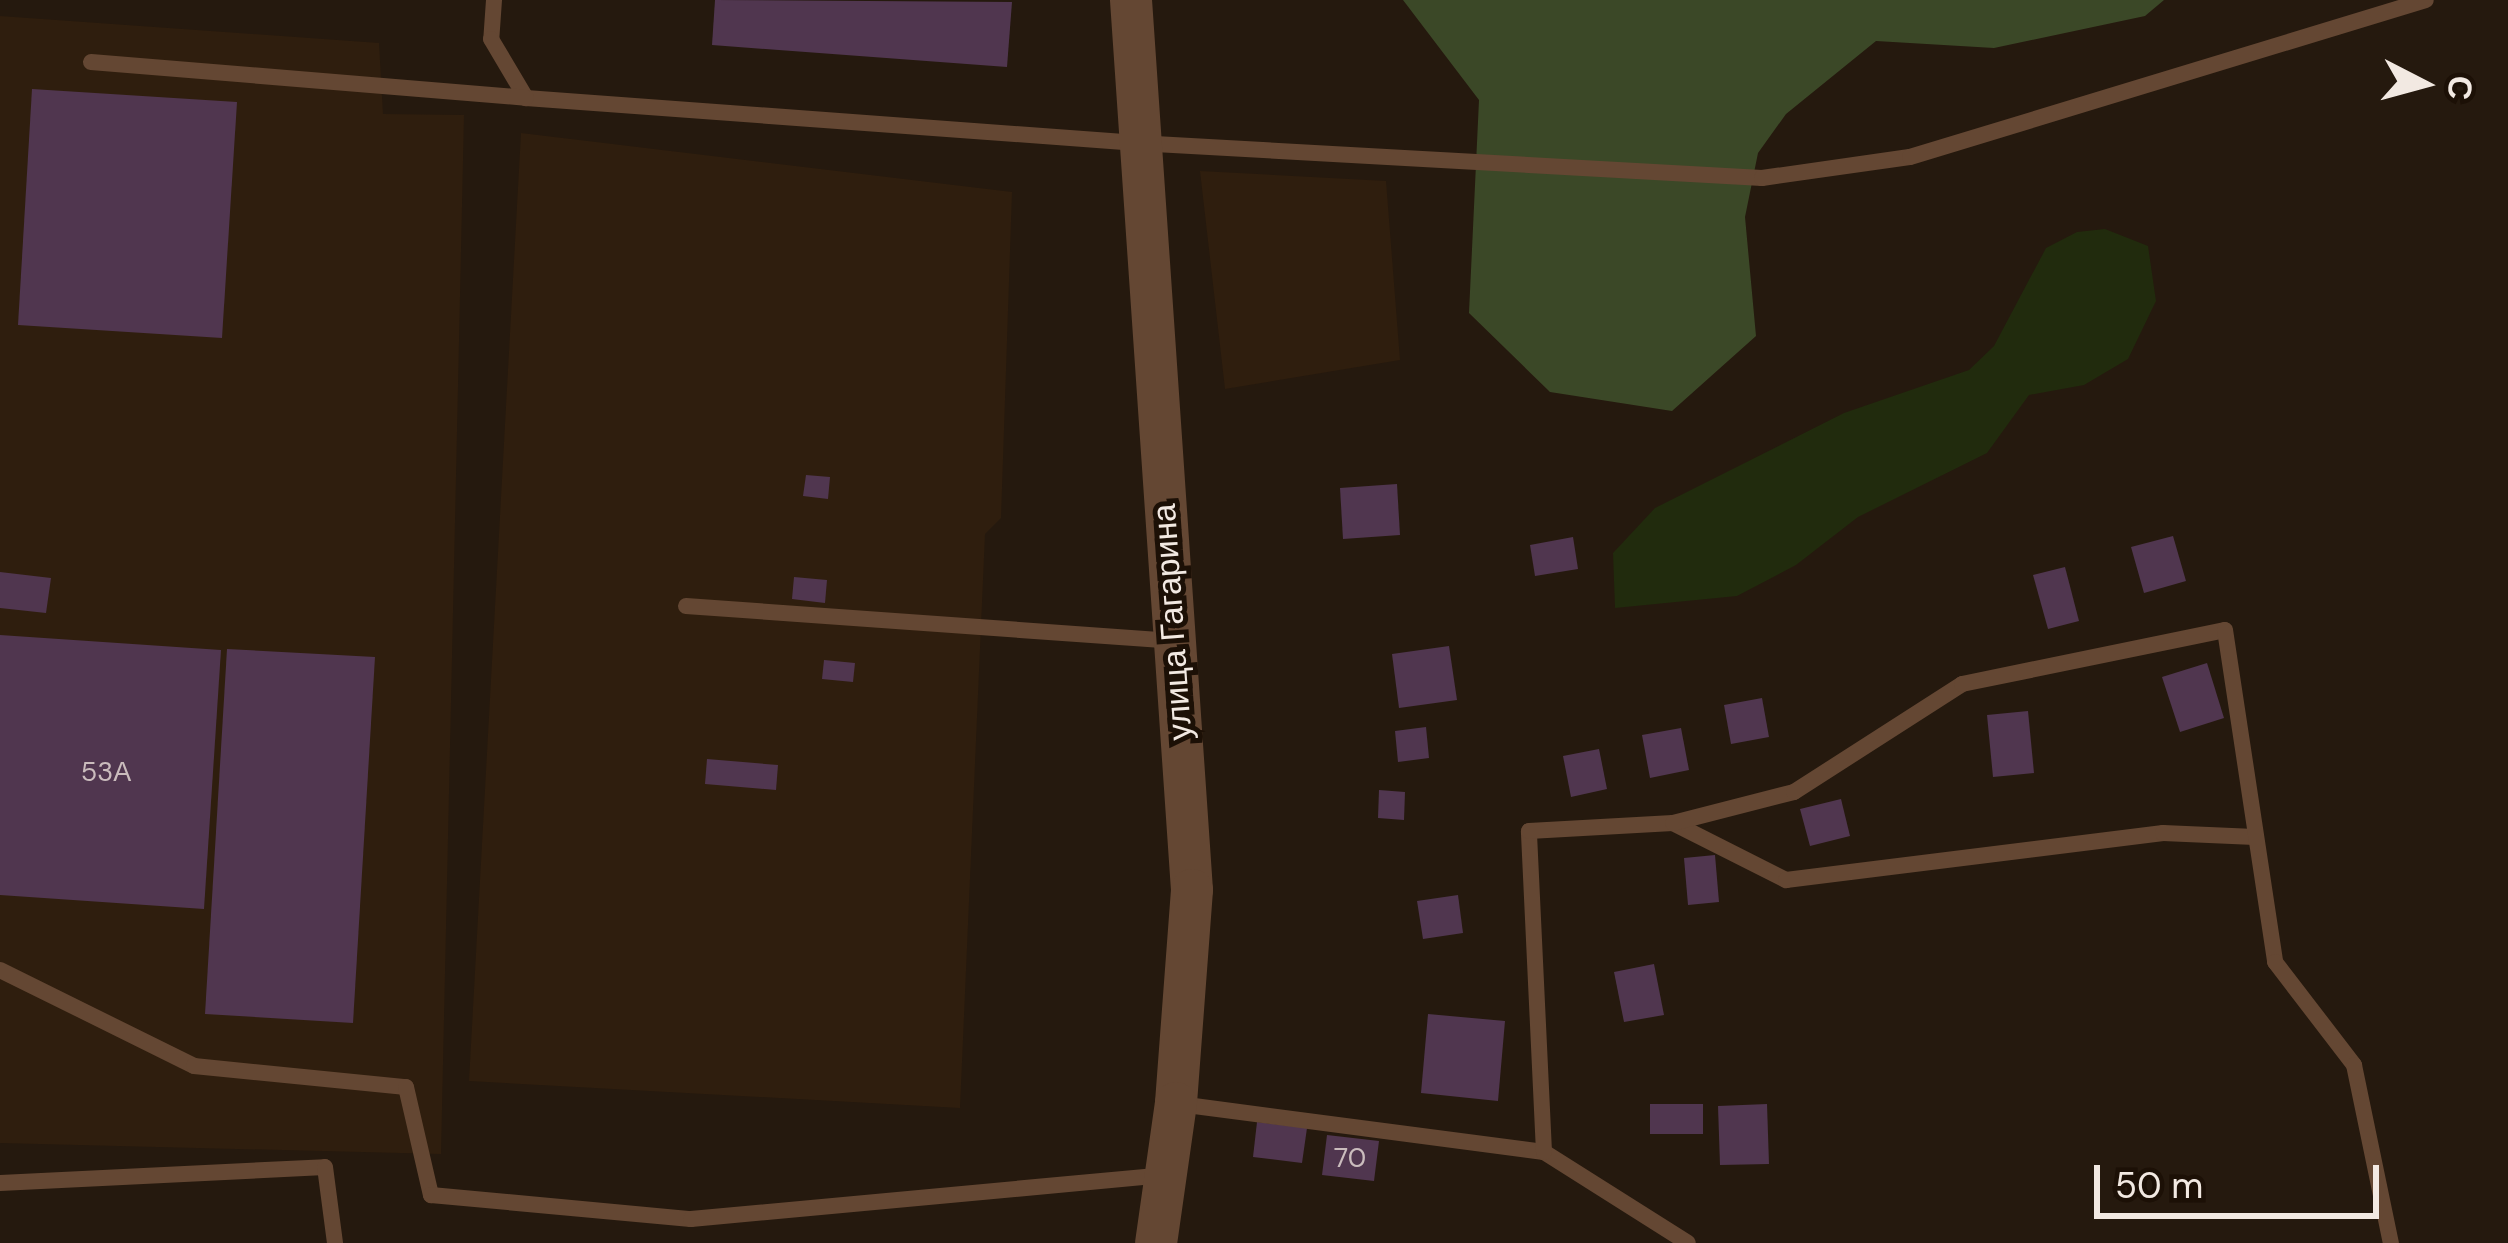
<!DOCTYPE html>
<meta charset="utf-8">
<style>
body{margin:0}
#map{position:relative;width:2508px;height:1243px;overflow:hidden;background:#25190e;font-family:"DM Sans",sans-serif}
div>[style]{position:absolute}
.built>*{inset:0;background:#2f1e0e}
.green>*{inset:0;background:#212b0d}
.forest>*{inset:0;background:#3b4827}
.building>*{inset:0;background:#50364f}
.service>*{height:16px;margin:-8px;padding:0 8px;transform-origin:8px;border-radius:8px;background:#644733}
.tertiary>*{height:42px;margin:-21px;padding:0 21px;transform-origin:21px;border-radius:21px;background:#644733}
span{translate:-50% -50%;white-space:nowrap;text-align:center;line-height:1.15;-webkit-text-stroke:10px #1c1006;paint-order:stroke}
.number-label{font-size:27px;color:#cabcbd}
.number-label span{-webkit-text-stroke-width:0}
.street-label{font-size:33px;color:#f2e9e2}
.north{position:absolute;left:2364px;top:24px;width:120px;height:120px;-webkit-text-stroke:9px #1c1006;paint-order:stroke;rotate:96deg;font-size:33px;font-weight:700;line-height:48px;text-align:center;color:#f2e9e2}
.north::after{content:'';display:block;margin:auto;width:42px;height:54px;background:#f2e9e2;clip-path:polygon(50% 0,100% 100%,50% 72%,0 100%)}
.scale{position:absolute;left:2094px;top:1165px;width:285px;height:54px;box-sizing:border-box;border:6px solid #f2e9e2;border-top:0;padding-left:15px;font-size:36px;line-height:42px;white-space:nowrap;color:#f2e9e2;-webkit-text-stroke:9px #1c1006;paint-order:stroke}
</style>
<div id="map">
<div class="built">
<i style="clip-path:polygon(0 16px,379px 43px,383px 114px,464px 115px,441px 1154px,0 1143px)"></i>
<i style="clip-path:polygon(521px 133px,1012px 192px,1001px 518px,985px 534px,960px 1108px,469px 1081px)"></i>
<i style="clip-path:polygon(1200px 171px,1386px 181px,1400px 360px,1225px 389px)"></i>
</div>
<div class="green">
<i style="clip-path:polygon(2105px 229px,2148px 246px,2156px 301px,2128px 359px,2084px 385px,2029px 395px,1987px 453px,1858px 517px,1796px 565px,1737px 596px,1615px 608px,1613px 553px,1655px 508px,1844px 413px,1969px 370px,1994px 346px,2046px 248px,2077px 232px)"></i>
</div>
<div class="forest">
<i style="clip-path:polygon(1403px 0,2164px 0,2145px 16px,1994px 48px,1876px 41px,1786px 114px,1758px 153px,1745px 217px,1756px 336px,1672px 411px,1550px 392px,1469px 313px,1479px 100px)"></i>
</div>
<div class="building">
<i style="clip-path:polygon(715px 0,1012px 2px,1007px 67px,712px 45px)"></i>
<i style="clip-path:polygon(32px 89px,237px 102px,222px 338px,18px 325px)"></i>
<i style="clip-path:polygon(806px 475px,830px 477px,828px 499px,803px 496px)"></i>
<i style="clip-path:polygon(1397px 484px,1400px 535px,1343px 539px,1340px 488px)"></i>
<i style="clip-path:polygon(2173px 536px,2186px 581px,2144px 593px,2131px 547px)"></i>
<i style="clip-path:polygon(1573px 537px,1578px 569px,1535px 576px,1530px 545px)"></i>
<i style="clip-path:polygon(2065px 567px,2079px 621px,2048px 629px,2033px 575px)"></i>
<i style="clip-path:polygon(0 572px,51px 578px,46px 613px,0 608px)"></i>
<i style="clip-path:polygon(794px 577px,827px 580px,825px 603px,792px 599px)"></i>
<i style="clip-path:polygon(0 635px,221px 650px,204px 909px,0 895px)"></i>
<i style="clip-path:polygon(1449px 646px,1457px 700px,1399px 708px,1392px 654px)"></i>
<i style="clip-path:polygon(227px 649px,375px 657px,353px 1023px,205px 1014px)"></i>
<i style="clip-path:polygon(824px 660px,855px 663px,853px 682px,822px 679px)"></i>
<i style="clip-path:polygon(2207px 663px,2224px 718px,2180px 732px,2162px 677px)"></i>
<i style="clip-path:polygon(1762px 698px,1769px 737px,1731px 744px,1724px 705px)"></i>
<i style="clip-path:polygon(2028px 711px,2034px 773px,1993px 777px,1987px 715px)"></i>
<i style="clip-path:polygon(1426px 727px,1429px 758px,1398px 762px,1395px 731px)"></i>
<i style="clip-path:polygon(1681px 728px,1689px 770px,1650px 778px,1642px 735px)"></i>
<i style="clip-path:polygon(1599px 749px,1607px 789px,1571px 797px,1563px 756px)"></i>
<i style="clip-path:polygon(707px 759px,778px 765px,776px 790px,705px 784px)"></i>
<i style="clip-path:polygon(1379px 790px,1405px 792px,1404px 820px,1378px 818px)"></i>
<i style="clip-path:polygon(1841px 799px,1850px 836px,1810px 846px,1800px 809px)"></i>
<i style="clip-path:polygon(1715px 855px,1719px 902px,1688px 905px,1684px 858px)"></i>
<i style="clip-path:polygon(1458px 895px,1463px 933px,1423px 939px,1417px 901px)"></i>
<i style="clip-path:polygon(1654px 964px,1664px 1015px,1624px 1022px,1614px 972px)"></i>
<i style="clip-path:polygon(1428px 1014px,1505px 1021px,1498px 1101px,1421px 1093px)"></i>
<i style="clip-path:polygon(1650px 1104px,1703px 1104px,1703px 1134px,1650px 1134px)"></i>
<i style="clip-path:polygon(1767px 1104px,1769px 1164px,1720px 1165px,1718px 1106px)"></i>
<i style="clip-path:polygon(1257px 1122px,1307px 1128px,1302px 1163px,1253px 1157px)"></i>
<i style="clip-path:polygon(1327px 1135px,1379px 1141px,1374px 1181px,1322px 1175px)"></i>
</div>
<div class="service">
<i style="left:494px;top:0;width:39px;rotate:94deg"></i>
<i style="left:491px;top:39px;width:69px;rotate:59.3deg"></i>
<i style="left:526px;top:98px;width:613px;rotate:4.21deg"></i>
<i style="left:1137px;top:143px;width:626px;rotate:3.21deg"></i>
<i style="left:1762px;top:178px;width:149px;rotate:-8.1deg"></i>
<i style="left:1910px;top:157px;width:539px;rotate:-16.92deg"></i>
<i style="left:91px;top:62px;width:436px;rotate:4.7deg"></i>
<i style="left:686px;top:606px;width:488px;rotate:4.1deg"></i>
<i style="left:1673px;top:823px;width:127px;rotate:26.8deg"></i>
<i style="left:1786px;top:880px;width:380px;rotate:-7.1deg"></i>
<i style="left:2163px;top:833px;width:92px;rotate:2.5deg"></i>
<i style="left:0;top:970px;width:216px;rotate:26.3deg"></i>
<i style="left:194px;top:1066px;width:213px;rotate:5.7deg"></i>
<i style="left:406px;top:1087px;width:111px;rotate:77deg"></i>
<i style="left:431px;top:1195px;width:261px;rotate:5.3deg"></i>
<i style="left:691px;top:1219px;width:475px;rotate:-5.3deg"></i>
<i style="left:1179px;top:1104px;width:368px;rotate:7.5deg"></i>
<i style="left:1544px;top:1152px;width:170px;rotate:32.3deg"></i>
<i style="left:1544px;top:1152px;width:321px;rotate:-92.7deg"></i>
<i style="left:1529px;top:831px;width:144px;rotate:-3.2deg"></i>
<i style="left:1673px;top:823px;width:125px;rotate:-14.4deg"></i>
<i style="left:1794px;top:792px;width:200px;rotate:-32.7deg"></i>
<i style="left:1962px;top:684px;width:268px;rotate:-11.6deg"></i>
<i style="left:2225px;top:630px;width:336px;rotate:81.4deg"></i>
<i style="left:2275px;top:962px;width:130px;rotate:52.5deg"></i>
<i style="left:2354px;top:1065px;width:182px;rotate:78.3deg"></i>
<i style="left:0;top:1183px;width:325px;rotate:-2.8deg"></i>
<i style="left:325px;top:1167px;width:77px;rotate:82.5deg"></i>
</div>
<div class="tertiary">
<i style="left:1131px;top:0;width:892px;rotate:86.08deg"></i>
<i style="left:1192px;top:890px;width:214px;rotate:94.3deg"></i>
<i style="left:1176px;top:1103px;width:141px;rotate:98.1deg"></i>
</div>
<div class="number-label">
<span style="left:106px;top:772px">53А</span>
<span style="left:1350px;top:1158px">70</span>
</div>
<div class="street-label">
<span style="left:1172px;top:622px;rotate:-94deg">улица Гагарина</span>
</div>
<div class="north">С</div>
<div class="scale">50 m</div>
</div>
